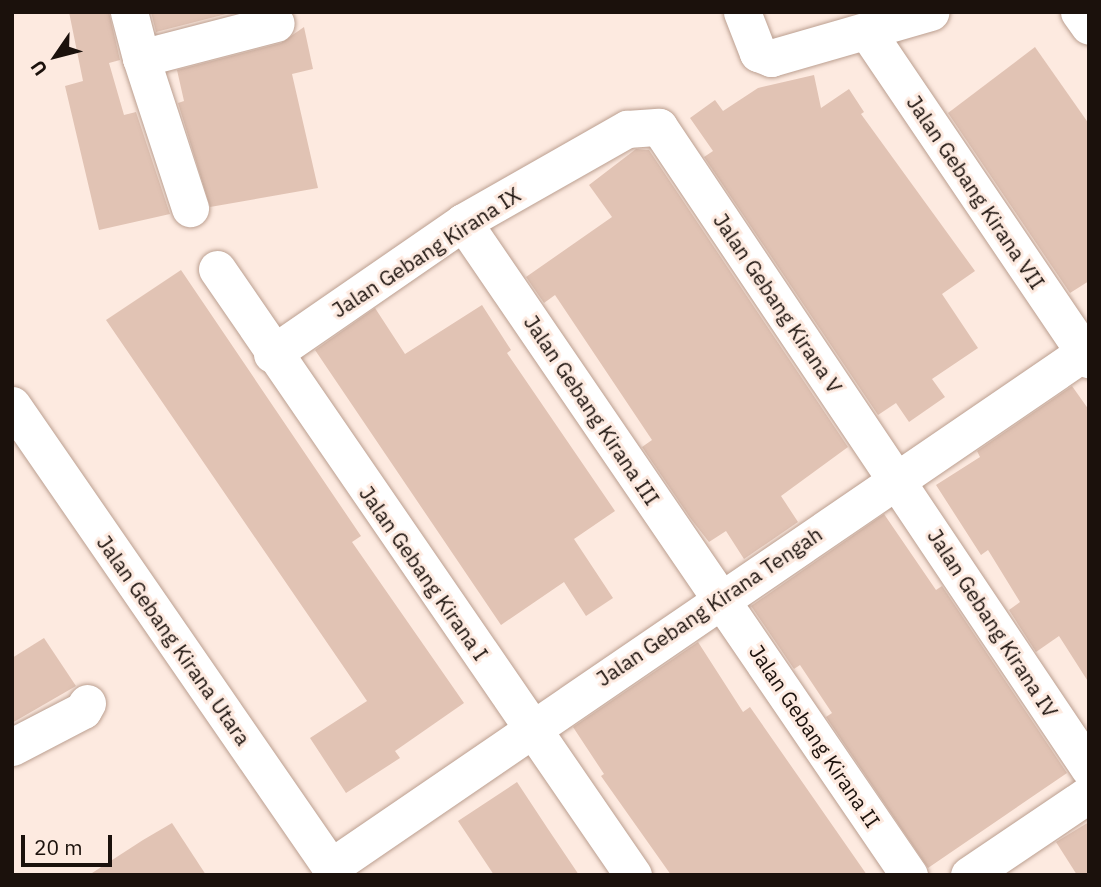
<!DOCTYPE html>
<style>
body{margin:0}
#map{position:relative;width:1101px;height:887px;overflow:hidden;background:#fdeae0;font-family:"IBM Plex Sans",sans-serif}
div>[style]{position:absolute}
.building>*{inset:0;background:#e1c3b4}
.roads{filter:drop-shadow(0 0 2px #bb9f90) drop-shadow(0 0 2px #bb9f90)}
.minor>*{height:37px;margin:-18.5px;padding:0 18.5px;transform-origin:18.5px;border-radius:18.5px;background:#fff}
span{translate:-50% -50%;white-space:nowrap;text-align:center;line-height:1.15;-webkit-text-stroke:6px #fdeae0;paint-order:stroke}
.street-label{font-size:21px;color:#1b110c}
.frame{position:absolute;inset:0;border:14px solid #1b110c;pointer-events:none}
.north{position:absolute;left:21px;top:21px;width:70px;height:70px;-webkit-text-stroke:5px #fdeae0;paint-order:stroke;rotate:235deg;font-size:19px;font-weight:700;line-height:28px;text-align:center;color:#1b110c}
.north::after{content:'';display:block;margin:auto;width:24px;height:32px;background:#1b110c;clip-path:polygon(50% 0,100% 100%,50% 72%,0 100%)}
.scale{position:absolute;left:21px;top:835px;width:91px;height:32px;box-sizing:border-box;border:4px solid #1b110c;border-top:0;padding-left:9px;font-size:21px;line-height:24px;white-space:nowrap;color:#1b110c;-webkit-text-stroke:5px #fdeae0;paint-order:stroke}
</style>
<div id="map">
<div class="building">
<i style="clip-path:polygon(69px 12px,109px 12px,120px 60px,109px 63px,124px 115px,136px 112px,170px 214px,99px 230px,65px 86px,83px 81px)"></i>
<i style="clip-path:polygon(151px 12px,234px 12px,156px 32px)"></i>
<i style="clip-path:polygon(304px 27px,313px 69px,292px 74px,318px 188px,210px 207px,178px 103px,184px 101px,177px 70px,281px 43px)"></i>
<i style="clip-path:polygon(1035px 47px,1089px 124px,1089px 281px,1070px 293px,948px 113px)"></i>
<i style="clip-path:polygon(814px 75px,821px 108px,849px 89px,864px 112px,861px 114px,975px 271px,942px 294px,978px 348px,932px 379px,945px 397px,909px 422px,896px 403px,878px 415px,704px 157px,713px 151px,690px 118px,715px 100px,723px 111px,758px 88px)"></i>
<i style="clip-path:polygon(636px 149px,649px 150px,848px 447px,781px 496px,798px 522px,744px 559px,726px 531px,709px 542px,691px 519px,642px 447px,652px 440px,555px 295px,544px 303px,526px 277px,612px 217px,589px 185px)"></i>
<i style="clip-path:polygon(181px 270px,361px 536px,352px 542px,464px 703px,395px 751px,400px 758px,346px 793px,310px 738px,367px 701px,106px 320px)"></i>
<i style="clip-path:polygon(482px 305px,511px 350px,507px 353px,615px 511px,574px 539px,613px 598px,586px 616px,564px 582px,501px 625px,315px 350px,375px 308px,405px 354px)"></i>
<i style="clip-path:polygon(1072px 386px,1089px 410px,1089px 683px,1059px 636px,1036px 652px,1009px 610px,1020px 602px,988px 550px,981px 555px,936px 485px,980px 457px,977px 451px)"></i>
<i style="clip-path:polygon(884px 514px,936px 590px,942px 586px,1067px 773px,928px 868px,826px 717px,832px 713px,800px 665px,794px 669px,751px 606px)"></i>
<i style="clip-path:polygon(44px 638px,76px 686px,12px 723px,12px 658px)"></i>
<i style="clip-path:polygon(698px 642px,743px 712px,750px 707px,867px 875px,671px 875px,601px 776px,604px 774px,573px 727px)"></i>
<i style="clip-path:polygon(517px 782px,548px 829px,579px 875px,494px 875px,458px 821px)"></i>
<i style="clip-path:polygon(1089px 822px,1089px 875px,1077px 875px,1056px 842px)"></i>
<i style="clip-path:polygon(172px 823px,206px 875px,89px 875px,143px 840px)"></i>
</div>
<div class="roads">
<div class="minor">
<i style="left:129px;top:12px;width:48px;rotate:75.4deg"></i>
<i style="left:141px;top:58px;width:139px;rotate:-14.5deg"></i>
<i style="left:742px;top:12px;width:44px;rotate:68.7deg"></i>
<i style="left:758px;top:53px;width:14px;rotate:21deg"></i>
<i style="left:771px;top:58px;width:166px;rotate:-16.1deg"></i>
<i style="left:1079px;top:12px;width:17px;rotate:54deg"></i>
<i style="left:868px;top:33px;width:394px;rotate:55.9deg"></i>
<i style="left:141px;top:58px;width:158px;rotate:71.9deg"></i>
<i style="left:463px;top:222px;width:791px;rotate:55.67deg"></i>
<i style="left:217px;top:269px;width:735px;rotate:55.53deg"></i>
<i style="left:272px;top:354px;width:232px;rotate:-34.6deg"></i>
<i style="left:463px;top:222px;width:189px;rotate:-29.6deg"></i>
<i style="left:627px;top:129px;width:32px;rotate:-4deg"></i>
<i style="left:659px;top:127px;width:772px;rotate:56.15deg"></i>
<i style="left:12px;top:405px;width:571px;rotate:55.42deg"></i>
<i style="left:12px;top:747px;width:80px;rotate:-27.5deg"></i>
<i style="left:83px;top:710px;width:8px;rotate:-60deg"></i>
<i style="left:331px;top:867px;width:918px;rotate:-34.35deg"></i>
<i style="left:969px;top:875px;width:145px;rotate:-34deg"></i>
</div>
</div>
<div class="street-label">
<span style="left:976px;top:192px;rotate:56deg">Jalan Gebang Kirana VII</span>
<span style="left:426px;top:252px;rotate:-33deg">Jalan Gebang Kirana IX</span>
<span style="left:778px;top:303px;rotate:56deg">Jalan Gebang Kirana V</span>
<span style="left:592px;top:410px;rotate:56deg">Jalan Gebang Kirana III</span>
<span style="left:424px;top:573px;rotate:55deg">Jalan Gebang Kirana I</span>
<span style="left:709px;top:606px;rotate:-34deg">Jalan Gebang Kirana Tengah</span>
<span style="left:993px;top:623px;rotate:57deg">Jalan Gebang Kirana IV</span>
<span style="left:174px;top:640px;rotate:55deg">Jalan Gebang Kirana Utara</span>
<span style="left:815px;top:736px;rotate:56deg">Jalan Gebang Kirana II</span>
</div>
<div class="frame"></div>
<div class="north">U</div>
<div class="scale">20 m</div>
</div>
